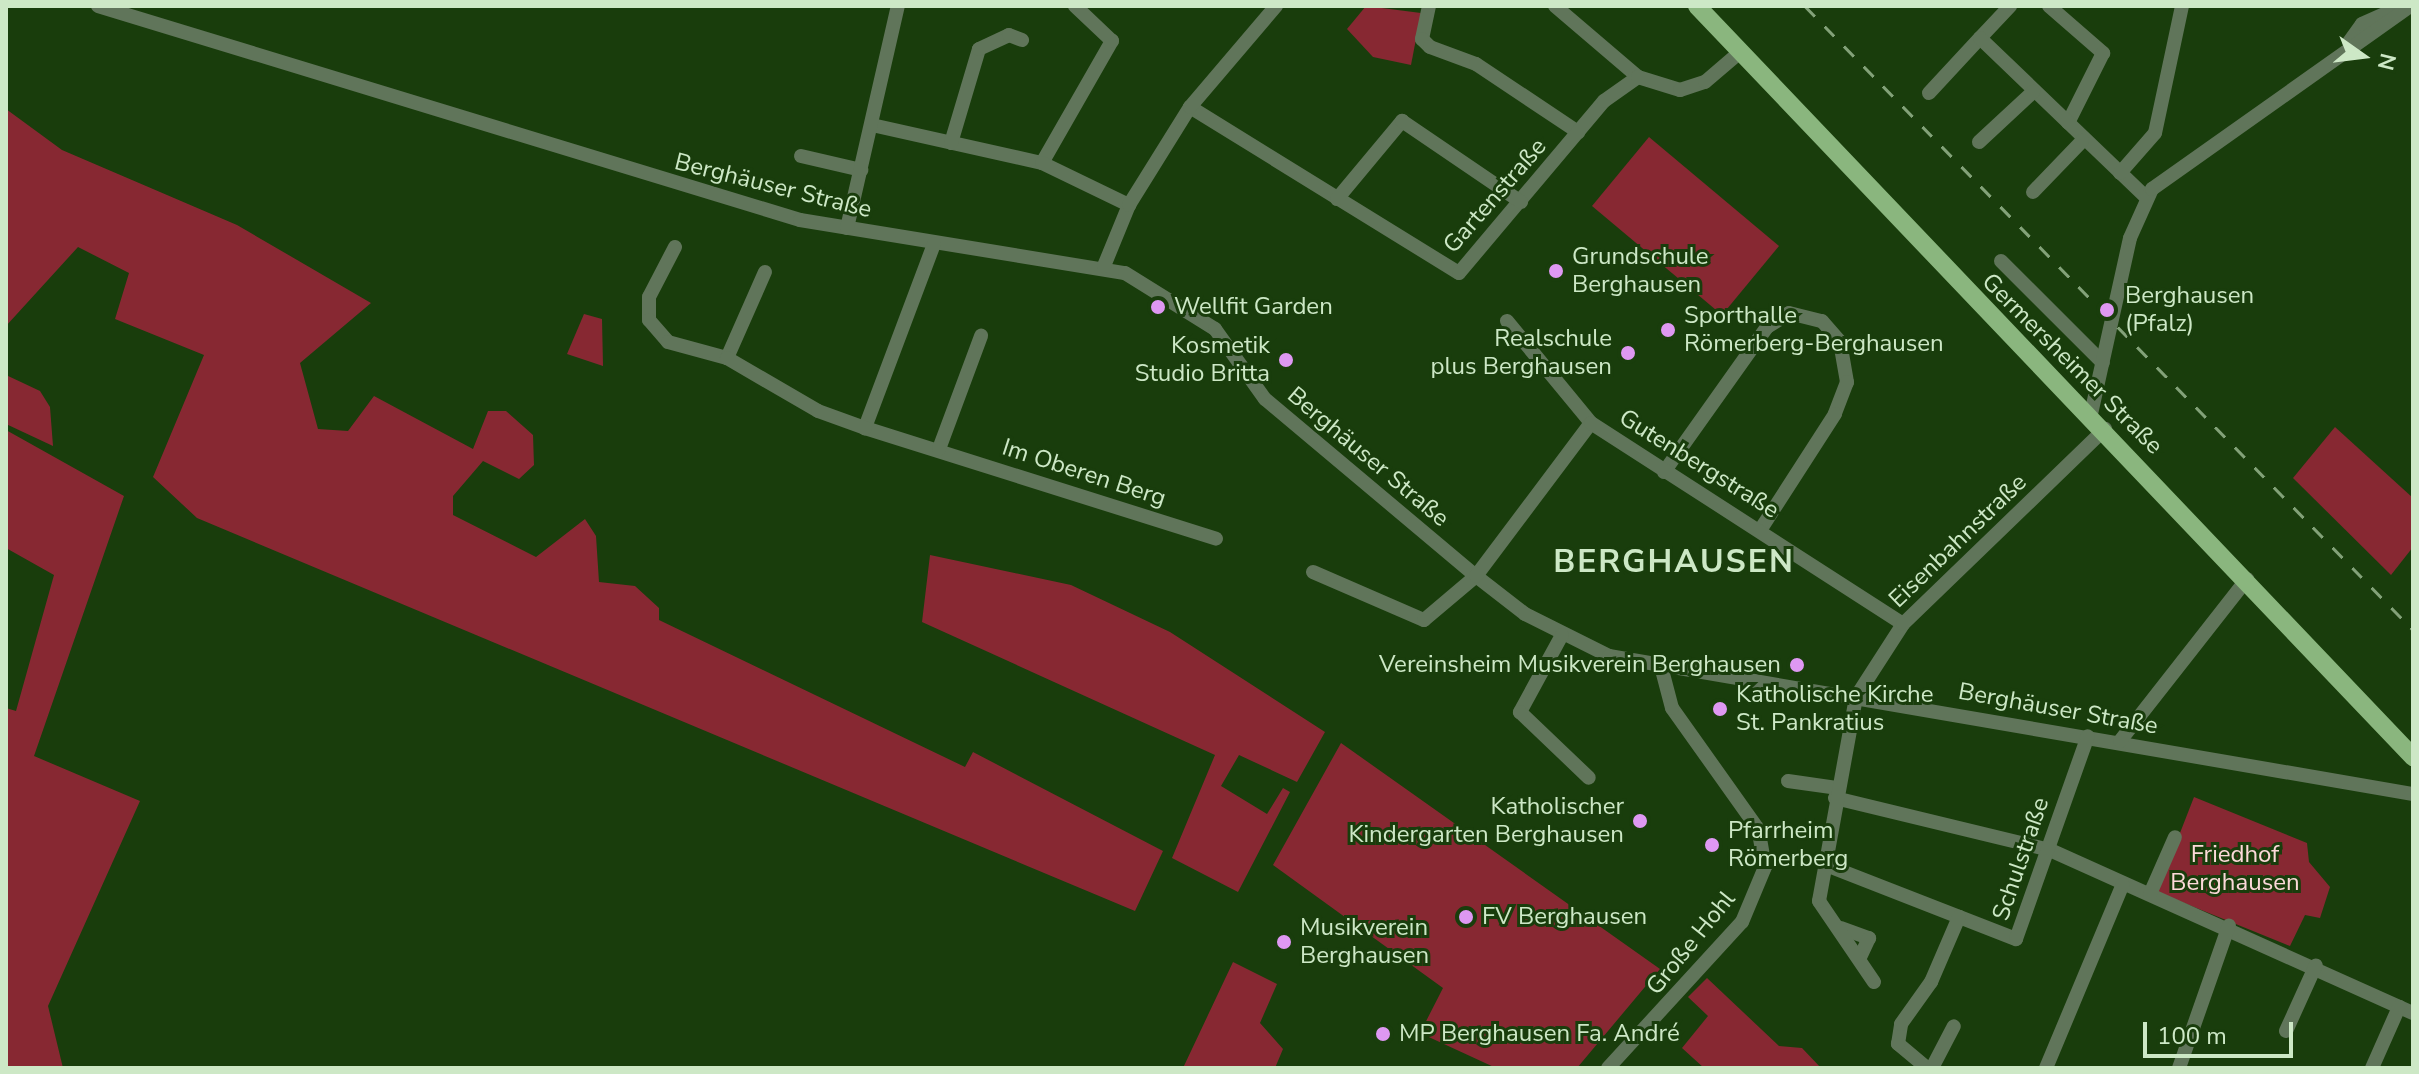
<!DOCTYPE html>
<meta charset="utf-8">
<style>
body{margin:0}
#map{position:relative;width:2419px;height:1074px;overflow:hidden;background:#193d0c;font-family:"Nunito Sans",sans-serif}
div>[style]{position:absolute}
.green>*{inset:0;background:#872832}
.minor>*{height:14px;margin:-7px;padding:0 7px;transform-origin:7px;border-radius:7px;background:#60755a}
.major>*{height:18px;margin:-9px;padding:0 9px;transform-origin:9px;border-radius:9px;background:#8ab67e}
.rail>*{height:3px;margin-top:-1.5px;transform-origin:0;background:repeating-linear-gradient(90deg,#83a279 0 14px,transparent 0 28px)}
.dots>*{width:22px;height:22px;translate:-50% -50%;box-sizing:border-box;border:4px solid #193d0c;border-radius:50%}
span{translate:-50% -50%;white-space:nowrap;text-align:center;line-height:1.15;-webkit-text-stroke:6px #193d0c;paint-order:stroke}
.street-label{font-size:24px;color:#cde8c6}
.poi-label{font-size:24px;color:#cde8c6}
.left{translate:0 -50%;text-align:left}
.right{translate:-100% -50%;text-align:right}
.park-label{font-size:24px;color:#fcd9d9}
.district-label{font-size:32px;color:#cde8c6;font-weight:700;letter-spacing:2px}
.frame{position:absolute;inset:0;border:8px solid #cde8c6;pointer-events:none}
.north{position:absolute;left:2323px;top:16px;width:80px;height:80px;-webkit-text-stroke:6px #193d0c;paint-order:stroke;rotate:104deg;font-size:22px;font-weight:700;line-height:32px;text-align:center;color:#cde8c6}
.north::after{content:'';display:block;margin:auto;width:28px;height:36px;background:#cde8c6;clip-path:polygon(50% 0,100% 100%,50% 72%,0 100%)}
.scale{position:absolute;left:2143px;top:1022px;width:150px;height:36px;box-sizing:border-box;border:4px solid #cde8c6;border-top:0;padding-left:10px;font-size:24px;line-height:28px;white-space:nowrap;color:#cde8c6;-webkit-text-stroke:6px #193d0c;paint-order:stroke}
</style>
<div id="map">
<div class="green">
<i style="clip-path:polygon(1366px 6px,1421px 13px,1411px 65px,1373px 57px,1347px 29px)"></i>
<i style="clip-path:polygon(6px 109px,62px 150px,237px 225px,371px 303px,300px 363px,318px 429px,348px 431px,374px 396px,473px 449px,488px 411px,506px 411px,533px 435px,534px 465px,519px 479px,483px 461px,453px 496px,453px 515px,536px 557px,585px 519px,596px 536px,599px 582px,635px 586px,659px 608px,659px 620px,965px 767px,973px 752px,1163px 851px,1135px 911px,197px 518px,153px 477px,204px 355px,115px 319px,129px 273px,78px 247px,6px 326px)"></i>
<i style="clip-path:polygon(1649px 137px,1779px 246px,1722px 315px,1592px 206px)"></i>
<i style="clip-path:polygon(584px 314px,602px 319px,603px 366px,567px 354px)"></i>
<i style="clip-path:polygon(6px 375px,40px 391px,50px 407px,53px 446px,6px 424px)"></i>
<i style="clip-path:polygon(2335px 427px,2413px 498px,2413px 547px,2391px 575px,2293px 478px)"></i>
<i style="clip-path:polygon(6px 430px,124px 496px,34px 756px,140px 801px,48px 1006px,63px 1068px,6px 1068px,6px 708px,16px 711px,54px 575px,6px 548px)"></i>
<i style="clip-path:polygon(930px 555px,1071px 585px,1170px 632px,1325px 732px,1297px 782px,1239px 755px,1221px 786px,1267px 814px,1283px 788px,1290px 792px,1238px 892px,1172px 858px,1215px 755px,922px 622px)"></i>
<i style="clip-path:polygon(1341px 743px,1660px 969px,1577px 1068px,1496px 1068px,1420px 1033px,1443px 988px,1273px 865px)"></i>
<i style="clip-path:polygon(2194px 797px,2307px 843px,2309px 862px,2330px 887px,2320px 918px,2305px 915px,2290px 946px,2157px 892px)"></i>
<i style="clip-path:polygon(1233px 962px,1277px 984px,1260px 1023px,1283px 1049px,1275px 1068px,1183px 1068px)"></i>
<i style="clip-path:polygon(1707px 978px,1779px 1046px,1802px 1048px,1821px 1068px,1704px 1068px,1682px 1048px,1708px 1016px,1688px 997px)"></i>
</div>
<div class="minor">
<i style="left:98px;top:6px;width:734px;rotate:16.95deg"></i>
<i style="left:800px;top:220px;width:329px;rotate:9.3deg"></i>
<i style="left:1125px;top:273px;width:106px;rotate:31.9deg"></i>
<i style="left:1215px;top:329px;width:86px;rotate:54.5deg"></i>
<i style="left:1265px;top:399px;width:275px;rotate:40deg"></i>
<i style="left:1476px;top:576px;width:62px;rotate:37.8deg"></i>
<i style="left:1525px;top:614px;width:94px;rotate:26.6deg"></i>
<i style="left:1609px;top:656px;width:816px;rotate:9.74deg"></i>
<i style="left:1429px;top:6px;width:34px;rotate:102deg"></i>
<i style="left:1422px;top:39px;width:11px;rotate:45deg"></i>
<i style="left:1430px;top:47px;width:49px;rotate:20.3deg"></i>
<i style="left:1476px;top:64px;width:123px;rotate:33.7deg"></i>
<i style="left:1555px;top:6px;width:109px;rotate:40.5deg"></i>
<i style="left:2049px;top:6px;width:72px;rotate:41deg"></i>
<i style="left:2103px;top:53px;width:78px;rotate:116.6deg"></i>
<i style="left:1980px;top:38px;width:44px;rotate:-46.8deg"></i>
<i style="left:2349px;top:42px;width:22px;rotate:-54deg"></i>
<i style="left:2362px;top:24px;width:37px;rotate:-24deg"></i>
<i style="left:1929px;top:93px;width:75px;rotate:-47.2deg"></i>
<i style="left:1980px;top:38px;width:230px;rotate:43.8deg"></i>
<i style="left:1190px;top:107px;width:316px;rotate:31.7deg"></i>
<i style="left:1459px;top:273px;width:225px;rotate:-49.9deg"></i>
<i style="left:1604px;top:101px;width:42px;rotate:-35.2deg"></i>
<i style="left:1638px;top:77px;width:44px;rotate:17.2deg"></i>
<i style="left:1680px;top:90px;width:26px;rotate:-18deg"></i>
<i style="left:1705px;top:82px;width:46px;rotate:-40.6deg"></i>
<i style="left:872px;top:125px;width:174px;rotate:12.6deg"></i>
<i style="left:1042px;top:163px;width:141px;rotate:-60.2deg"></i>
<i style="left:1112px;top:41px;width:51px;rotate:-136.6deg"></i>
<i style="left:1979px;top:142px;width:74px;rotate:-42.8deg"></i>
<i style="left:951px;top:143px;width:98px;rotate:-73.4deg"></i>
<i style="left:979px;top:49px;width:33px;rotate:-25deg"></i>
<i style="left:1009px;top:35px;width:14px;rotate:21deg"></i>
<i style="left:801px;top:156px;width:62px;rotate:13.1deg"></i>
<i style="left:1042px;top:163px;width:97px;rotate:25.8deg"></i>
<i style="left:2120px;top:173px;width:53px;rotate:-48.8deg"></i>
<i style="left:2155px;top:133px;width:130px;rotate:-78deg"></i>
<i style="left:2033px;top:192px;width:71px;rotate:-46.1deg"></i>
<i style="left:1337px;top:199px;width:102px;rotate:-50.2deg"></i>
<i style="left:1402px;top:121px;width:144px;rotate:34.2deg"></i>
<i style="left:847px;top:228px;width:228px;rotate:-77.1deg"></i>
<i style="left:934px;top:244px;width:197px;rotate:110.6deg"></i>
<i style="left:865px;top:428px;width:368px;rotate:17.5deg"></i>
<i style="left:675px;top:247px;width:56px;rotate:117.5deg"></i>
<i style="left:649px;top:297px;width:23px;rotate:90deg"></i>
<i style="left:649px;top:320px;width:29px;rotate:49deg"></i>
<i style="left:668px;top:342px;width:61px;rotate:15.2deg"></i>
<i style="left:727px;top:358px;width:94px;rotate:-66.2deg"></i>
<i style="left:2001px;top:261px;width:144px;rotate:45deg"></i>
<i style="left:1104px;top:266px;width:66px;rotate:-67.7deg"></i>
<i style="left:1129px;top:205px;width:115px;rotate:-58.1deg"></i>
<i style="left:1190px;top:107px;width:133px;rotate:-49.6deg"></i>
<i style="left:1507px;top:321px;width:132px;rotate:50.5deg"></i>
<i style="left:727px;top:358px;width:105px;rotate:30.2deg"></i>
<i style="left:818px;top:411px;width:50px;rotate:19.9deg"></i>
<i style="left:2091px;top:414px;width:180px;rotate:-77.5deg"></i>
<i style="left:2130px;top:238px;width:54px;rotate:-65.8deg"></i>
<i style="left:2152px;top:189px;width:316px;rotate:-35.3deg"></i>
<i style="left:939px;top:449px;width:121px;rotate:-69.6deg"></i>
<i style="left:1664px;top:472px;width:178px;rotate:-54.6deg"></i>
<i style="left:1767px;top:327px;width:26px;rotate:-32deg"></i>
<i style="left:1789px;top:313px;width:34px;rotate:14deg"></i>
<i style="left:1822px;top:321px;width:28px;rotate:49deg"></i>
<i style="left:1840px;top:342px;width:41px;rotate:80.1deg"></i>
<i style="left:1847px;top:382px;width:34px;rotate:111deg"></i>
<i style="left:1835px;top:414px;width:137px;rotate:122.8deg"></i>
<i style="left:1313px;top:572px;width:121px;rotate:23.4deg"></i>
<i style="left:1424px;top:620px;width:68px;rotate:-40.2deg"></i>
<i style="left:1476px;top:576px;width:191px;rotate:-53.1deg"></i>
<i style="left:1591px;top:423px;width:371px;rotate:32.8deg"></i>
<i style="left:1562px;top:635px;width:88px;rotate:118.6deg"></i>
<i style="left:1520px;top:712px;width:95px;rotate:43.7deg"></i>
<i style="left:2120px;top:741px;width:206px;rotate:-51.9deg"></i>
<i style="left:1788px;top:781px;width:49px;rotate:8.1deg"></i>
<i style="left:1835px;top:798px;width:221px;rotate:13.6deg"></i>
<i style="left:2050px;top:850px;width:398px;rotate:24.2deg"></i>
<i style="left:1826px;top:865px;width:204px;rotate:21.3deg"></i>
<i style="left:2016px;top:939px;width:215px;rotate:-70.5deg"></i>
<i style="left:2150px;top:894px;width:62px;rotate:-66.3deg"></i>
<i style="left:1841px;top:928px;width:30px;rotate:20deg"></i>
<i style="left:1869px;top:938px;width:19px;rotate:115deg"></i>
<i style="left:1874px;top:982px;width:98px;rotate:-124.2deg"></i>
<i style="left:1819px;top:901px;width:207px;rotate:-79.7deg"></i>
<i style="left:1856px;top:697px;width:87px;rotate:-57.2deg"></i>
<i style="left:1903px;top:624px;width:281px;rotate:-44deg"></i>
<i style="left:2286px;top:1031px;width:72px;rotate:-65.6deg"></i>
<i style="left:1608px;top:1068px;width:198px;rotate:-47.5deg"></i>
<i style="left:1742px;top:922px;width:60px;rotate:-67.3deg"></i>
<i style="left:1765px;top:867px;width:39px;rotate:-100deg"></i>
<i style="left:1758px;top:829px;width:148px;rotate:-125.4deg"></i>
<i style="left:1672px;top:708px;width:43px;rotate:-104.7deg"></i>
<i style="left:1927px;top:1068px;width:38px;rotate:-140deg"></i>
<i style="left:1898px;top:1044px;width:20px;rotate:-81deg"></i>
<i style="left:1901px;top:1024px;width:52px;rotate:-54.5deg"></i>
<i style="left:1931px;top:982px;width:71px;rotate:-66.7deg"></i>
<i style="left:1932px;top:1068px;width:47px;rotate:-62.4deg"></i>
<i style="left:2046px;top:1068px;width:199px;rotate:-67.3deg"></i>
<i style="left:2179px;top:1068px;width:151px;rotate:-70.7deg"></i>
<i style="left:2372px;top:1068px;width:67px;rotate:-66.1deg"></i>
</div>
<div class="major">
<i style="left:1697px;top:6px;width:1038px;rotate:46.37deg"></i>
</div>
<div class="rail">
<i style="left:1805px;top:6px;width:871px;rotate:45.74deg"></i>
</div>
<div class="dots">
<i style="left:1556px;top:271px;background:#de98f2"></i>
<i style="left:1158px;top:307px;background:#de98f2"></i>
<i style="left:2107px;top:310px;background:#de98f2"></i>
<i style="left:1668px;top:330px;background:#de98f2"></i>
<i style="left:1628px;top:353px;background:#de98f2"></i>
<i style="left:1286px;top:360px;background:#de98f2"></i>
<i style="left:1797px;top:665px;background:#de98f2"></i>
<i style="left:1720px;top:709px;background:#de98f2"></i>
<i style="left:1640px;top:821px;background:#de98f2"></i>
<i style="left:1712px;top:845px;background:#de98f2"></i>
<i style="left:1466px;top:917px;background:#de98f2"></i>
<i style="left:1284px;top:942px;background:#de98f2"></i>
<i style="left:1383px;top:1034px;background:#de98f2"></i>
</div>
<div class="street-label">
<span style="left:773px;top:186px;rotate:14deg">Berghäuser Straße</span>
<span style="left:1495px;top:196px;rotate:-49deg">Gartenstraße</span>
<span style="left:2072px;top:364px;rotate:45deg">Germersheimer Straße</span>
<span style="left:1368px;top:457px;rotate:40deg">Berghäuser Straße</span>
<span style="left:1699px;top:464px;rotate:32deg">Gutenbergstraße</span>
<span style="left:1084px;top:473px;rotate:18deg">Im Oberen Berg</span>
<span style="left:1958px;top:541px;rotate:-44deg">Eisenbahnstraße</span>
<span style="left:2058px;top:709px;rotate:10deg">Berghäuser Straße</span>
<span style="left:2021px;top:859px;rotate:-71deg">Schulstraße</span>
<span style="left:1691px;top:943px;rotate:-51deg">Große Hohl</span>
</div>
<div class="poi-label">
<span class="left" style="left:1572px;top:271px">Grundschule<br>Berghausen</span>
<span class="left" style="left:2125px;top:310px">Berghausen<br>(Pfalz)</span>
<span class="left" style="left:1174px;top:307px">Wellfit Garden</span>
<span class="left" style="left:1684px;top:330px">Sporthalle<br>Römerberg-Berghausen</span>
<span class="right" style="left:1612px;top:353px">Realschule<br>plus Berghausen</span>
<span class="right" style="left:1270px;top:360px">Kosmetik<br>Studio Britta</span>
<span class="right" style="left:1781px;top:665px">Vereinsheim Musikverein Berghausen</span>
<span class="left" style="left:1736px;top:709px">Katholische Kirche<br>St. Pankratius</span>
<span class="right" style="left:1624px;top:821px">Katholischer<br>Kindergarten Berghausen</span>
<span class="left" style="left:1728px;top:845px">Pfarrheim<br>Römerberg</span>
<span class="left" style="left:1482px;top:917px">FV Berghausen</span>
<span class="left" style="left:1300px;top:942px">Musikverein<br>Berghausen</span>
<span class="left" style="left:1399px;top:1034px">MP Berghausen Fa. André</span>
</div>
<div class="park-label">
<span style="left:2235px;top:869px">Friedhof<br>Berghausen</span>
</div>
<div class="district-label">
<span style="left:1674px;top:562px">BERGHAUSEN</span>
</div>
<div class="frame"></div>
<div class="north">N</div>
<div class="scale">100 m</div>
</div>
